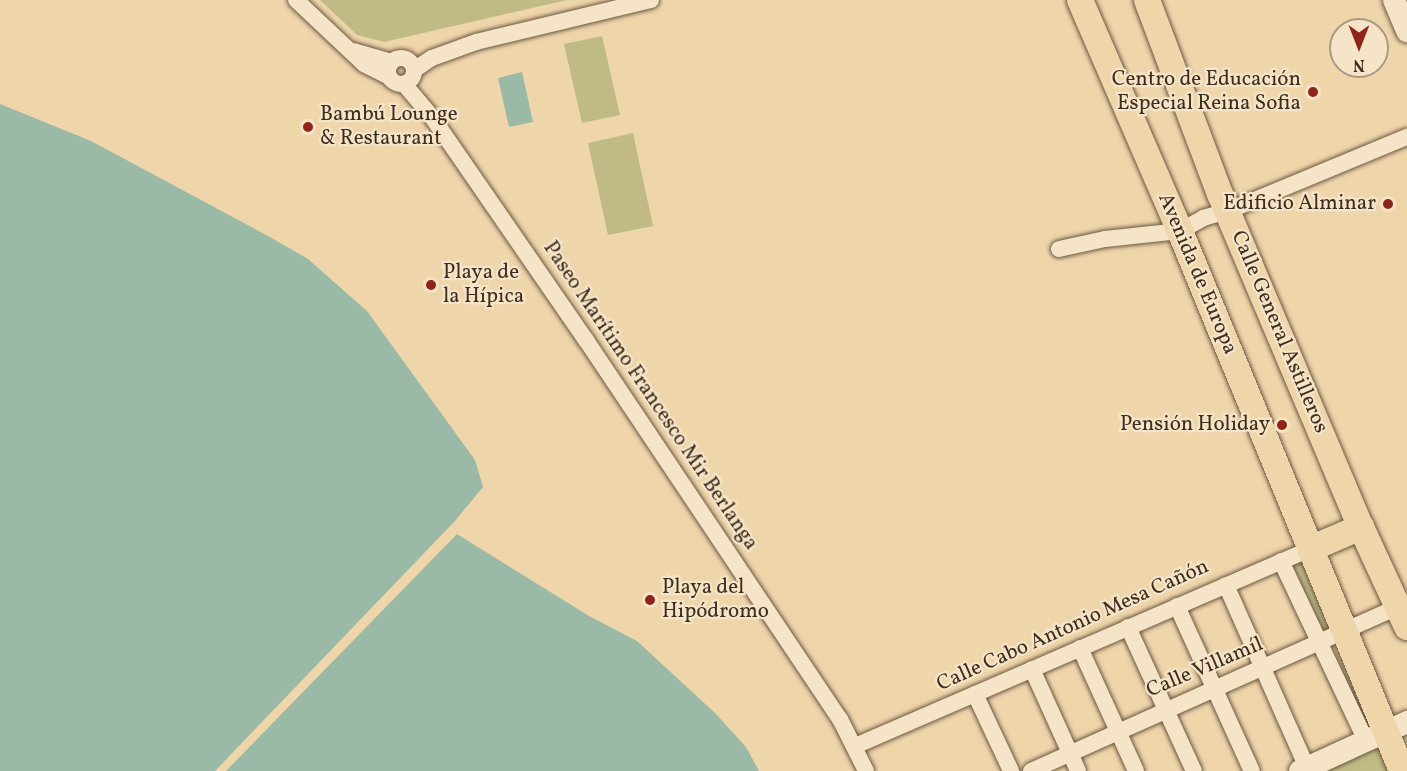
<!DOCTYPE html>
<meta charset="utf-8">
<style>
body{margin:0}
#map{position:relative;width:1407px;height:771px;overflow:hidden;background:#efd5aa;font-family:Vollkorn,serif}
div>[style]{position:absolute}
.green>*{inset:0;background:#c0bb84}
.water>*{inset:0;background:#9ab9a6}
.pier>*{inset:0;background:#efd5aa}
.roads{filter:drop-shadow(0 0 2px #6a5841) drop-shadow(0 0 2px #6a5841)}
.street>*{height:16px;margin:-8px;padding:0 8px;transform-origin:8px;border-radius:8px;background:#f5e4c8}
.street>.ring{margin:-8px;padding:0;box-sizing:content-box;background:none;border:16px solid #f5e4c8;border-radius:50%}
.secondary>*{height:22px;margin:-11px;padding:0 11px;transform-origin:11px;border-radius:11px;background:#f5e4c8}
.primary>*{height:26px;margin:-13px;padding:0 13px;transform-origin:13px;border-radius:13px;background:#efd5aa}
.dots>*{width:16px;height:16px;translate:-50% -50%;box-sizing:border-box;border:3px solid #f5e4c8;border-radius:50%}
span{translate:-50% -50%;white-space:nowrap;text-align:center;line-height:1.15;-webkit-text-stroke:4.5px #f5e4c8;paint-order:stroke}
.poi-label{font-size:21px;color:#3d2e1e}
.right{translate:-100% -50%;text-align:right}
.left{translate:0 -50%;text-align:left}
.street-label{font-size:21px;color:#3d2e1e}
.north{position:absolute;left:1329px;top:18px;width:60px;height:60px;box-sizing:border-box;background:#f5e4c8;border:2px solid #ab9b84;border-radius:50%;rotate:180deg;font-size:16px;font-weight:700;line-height:24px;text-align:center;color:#3d2e1e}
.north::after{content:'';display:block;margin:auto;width:21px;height:27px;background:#8f2418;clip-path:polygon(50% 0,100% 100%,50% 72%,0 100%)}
</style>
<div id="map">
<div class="green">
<i style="clip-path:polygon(320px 0,567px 0,384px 42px,357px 35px)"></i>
<i style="clip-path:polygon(602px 36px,620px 115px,582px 123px,564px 44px)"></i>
<i style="clip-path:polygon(633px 133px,653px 226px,608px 235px,588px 143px)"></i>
<i style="clip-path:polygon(1304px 557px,1334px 627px,1322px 633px,1292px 563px)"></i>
<i style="clip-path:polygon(1384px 744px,1393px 771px,1323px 771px)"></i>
</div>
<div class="water">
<i style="clip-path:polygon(522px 72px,533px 122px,509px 127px,498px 78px)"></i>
<i style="clip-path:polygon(0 104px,91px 141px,268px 236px,308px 259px,367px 311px,475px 460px,483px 487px,454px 522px,457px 534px,589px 616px,637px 641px,715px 713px,746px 747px,759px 771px,0 771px)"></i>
</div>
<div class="pier">
<i style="clip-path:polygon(454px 522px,457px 534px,226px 771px,215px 771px)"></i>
</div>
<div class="roads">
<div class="street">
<i style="left:296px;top:0;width:93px;rotate:43.3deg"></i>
<i style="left:364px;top:64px;width:28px;rotate:27deg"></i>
<i style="left:353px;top:51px;width:40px;rotate:16deg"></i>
<i class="ring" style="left:388px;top:58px;width:10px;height:10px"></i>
<i style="left:414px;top:70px;width:22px;rotate:-34deg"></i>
<i style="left:432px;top:58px;width:47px;rotate:-20deg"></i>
<i style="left:476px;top:42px;width:180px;rotate:-13.5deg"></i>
<i style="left:404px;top:84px;width:43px;rotate:49.7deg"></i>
<i style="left:432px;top:117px;width:271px;rotate:55.4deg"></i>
<i style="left:586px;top:340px;width:456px;rotate:56.2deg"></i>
<i style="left:840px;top:719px;width:58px;rotate:63.4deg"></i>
<i style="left:1059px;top:249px;width:47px;rotate:-12.3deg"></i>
<i style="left:1105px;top:239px;width:75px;rotate:-6.1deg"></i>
<i style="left:1180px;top:231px;width:26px;rotate:-29deg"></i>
<i style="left:1203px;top:218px;width:26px;rotate:-16deg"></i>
<i style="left:1228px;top:211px;width:194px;rotate:-22.5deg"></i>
<i style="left:1281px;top:561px;width:199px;rotate:64.7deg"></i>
<i style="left:1226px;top:585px;width:200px;rotate:66.1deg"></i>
<i style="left:1177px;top:606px;width:181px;rotate:65.6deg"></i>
<i style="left:1128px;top:627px;width:158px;rotate:65.4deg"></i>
<i style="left:1080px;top:648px;width:135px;rotate:65.5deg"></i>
<i style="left:1032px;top:669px;width:112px;rotate:65.7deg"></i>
<i style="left:975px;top:694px;width:85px;rotate:64.9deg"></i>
<i style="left:855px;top:746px;width:496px;rotate:-23.4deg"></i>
<i style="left:1031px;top:771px;width:401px;rotate:-24.1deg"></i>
</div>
<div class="secondary">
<i style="left:1394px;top:0;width:34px;rotate:67deg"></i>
<i style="left:1300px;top:771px;width:118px;rotate:-24.6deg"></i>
</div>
<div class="primary">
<i style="left:1080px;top:0;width:252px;rotate:66.6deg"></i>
<i style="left:1180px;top:231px;width:584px;rotate:67.65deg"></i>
<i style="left:1147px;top:0;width:207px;rotate:69.4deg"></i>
<i style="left:1220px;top:194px;width:362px;rotate:67.1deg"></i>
<i style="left:1361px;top:527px;width:110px;rotate:65.3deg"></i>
<i style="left:1310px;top:549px;width:56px;rotate:-23.3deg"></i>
</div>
</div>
<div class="dots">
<i style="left:1313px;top:92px;background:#8f2418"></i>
<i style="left:308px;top:127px;background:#8f2418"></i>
<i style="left:1388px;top:204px;background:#8f2418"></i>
<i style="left:431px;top:285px;background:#8f2418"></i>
<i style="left:1282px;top:425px;background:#8f2418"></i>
<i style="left:650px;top:600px;background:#8f2418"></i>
</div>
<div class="poi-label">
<span class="right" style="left:1301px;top:92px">Centro de Educación<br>Especial Reina Sofia</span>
<span class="left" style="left:320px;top:127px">Bambú Lounge<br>&amp; Restaurant</span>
<span class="right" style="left:1376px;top:204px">Edificio Alminar</span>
<span class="left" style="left:443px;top:285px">Playa de<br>la Hípica</span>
<span class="right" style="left:1270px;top:425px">Pensión Holiday</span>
<span class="left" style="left:662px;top:600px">Playa del<br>Hipódromo</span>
</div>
<div class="street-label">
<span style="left:1197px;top:274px;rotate:67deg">Avenida de Europa</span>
<span style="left:1279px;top:332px;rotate:67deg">Calle General Astilleros</span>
<span style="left:650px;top:396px;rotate:56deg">Paseo Marítimo Francesco Mir Berlanga</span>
<span style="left:1073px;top:626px;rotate:-24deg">Calle Cabo Antonio Mesa Cañón</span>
<span style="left:1205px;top:668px;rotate:-23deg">Calle Villamíl</span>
</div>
<div class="north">N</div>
</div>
